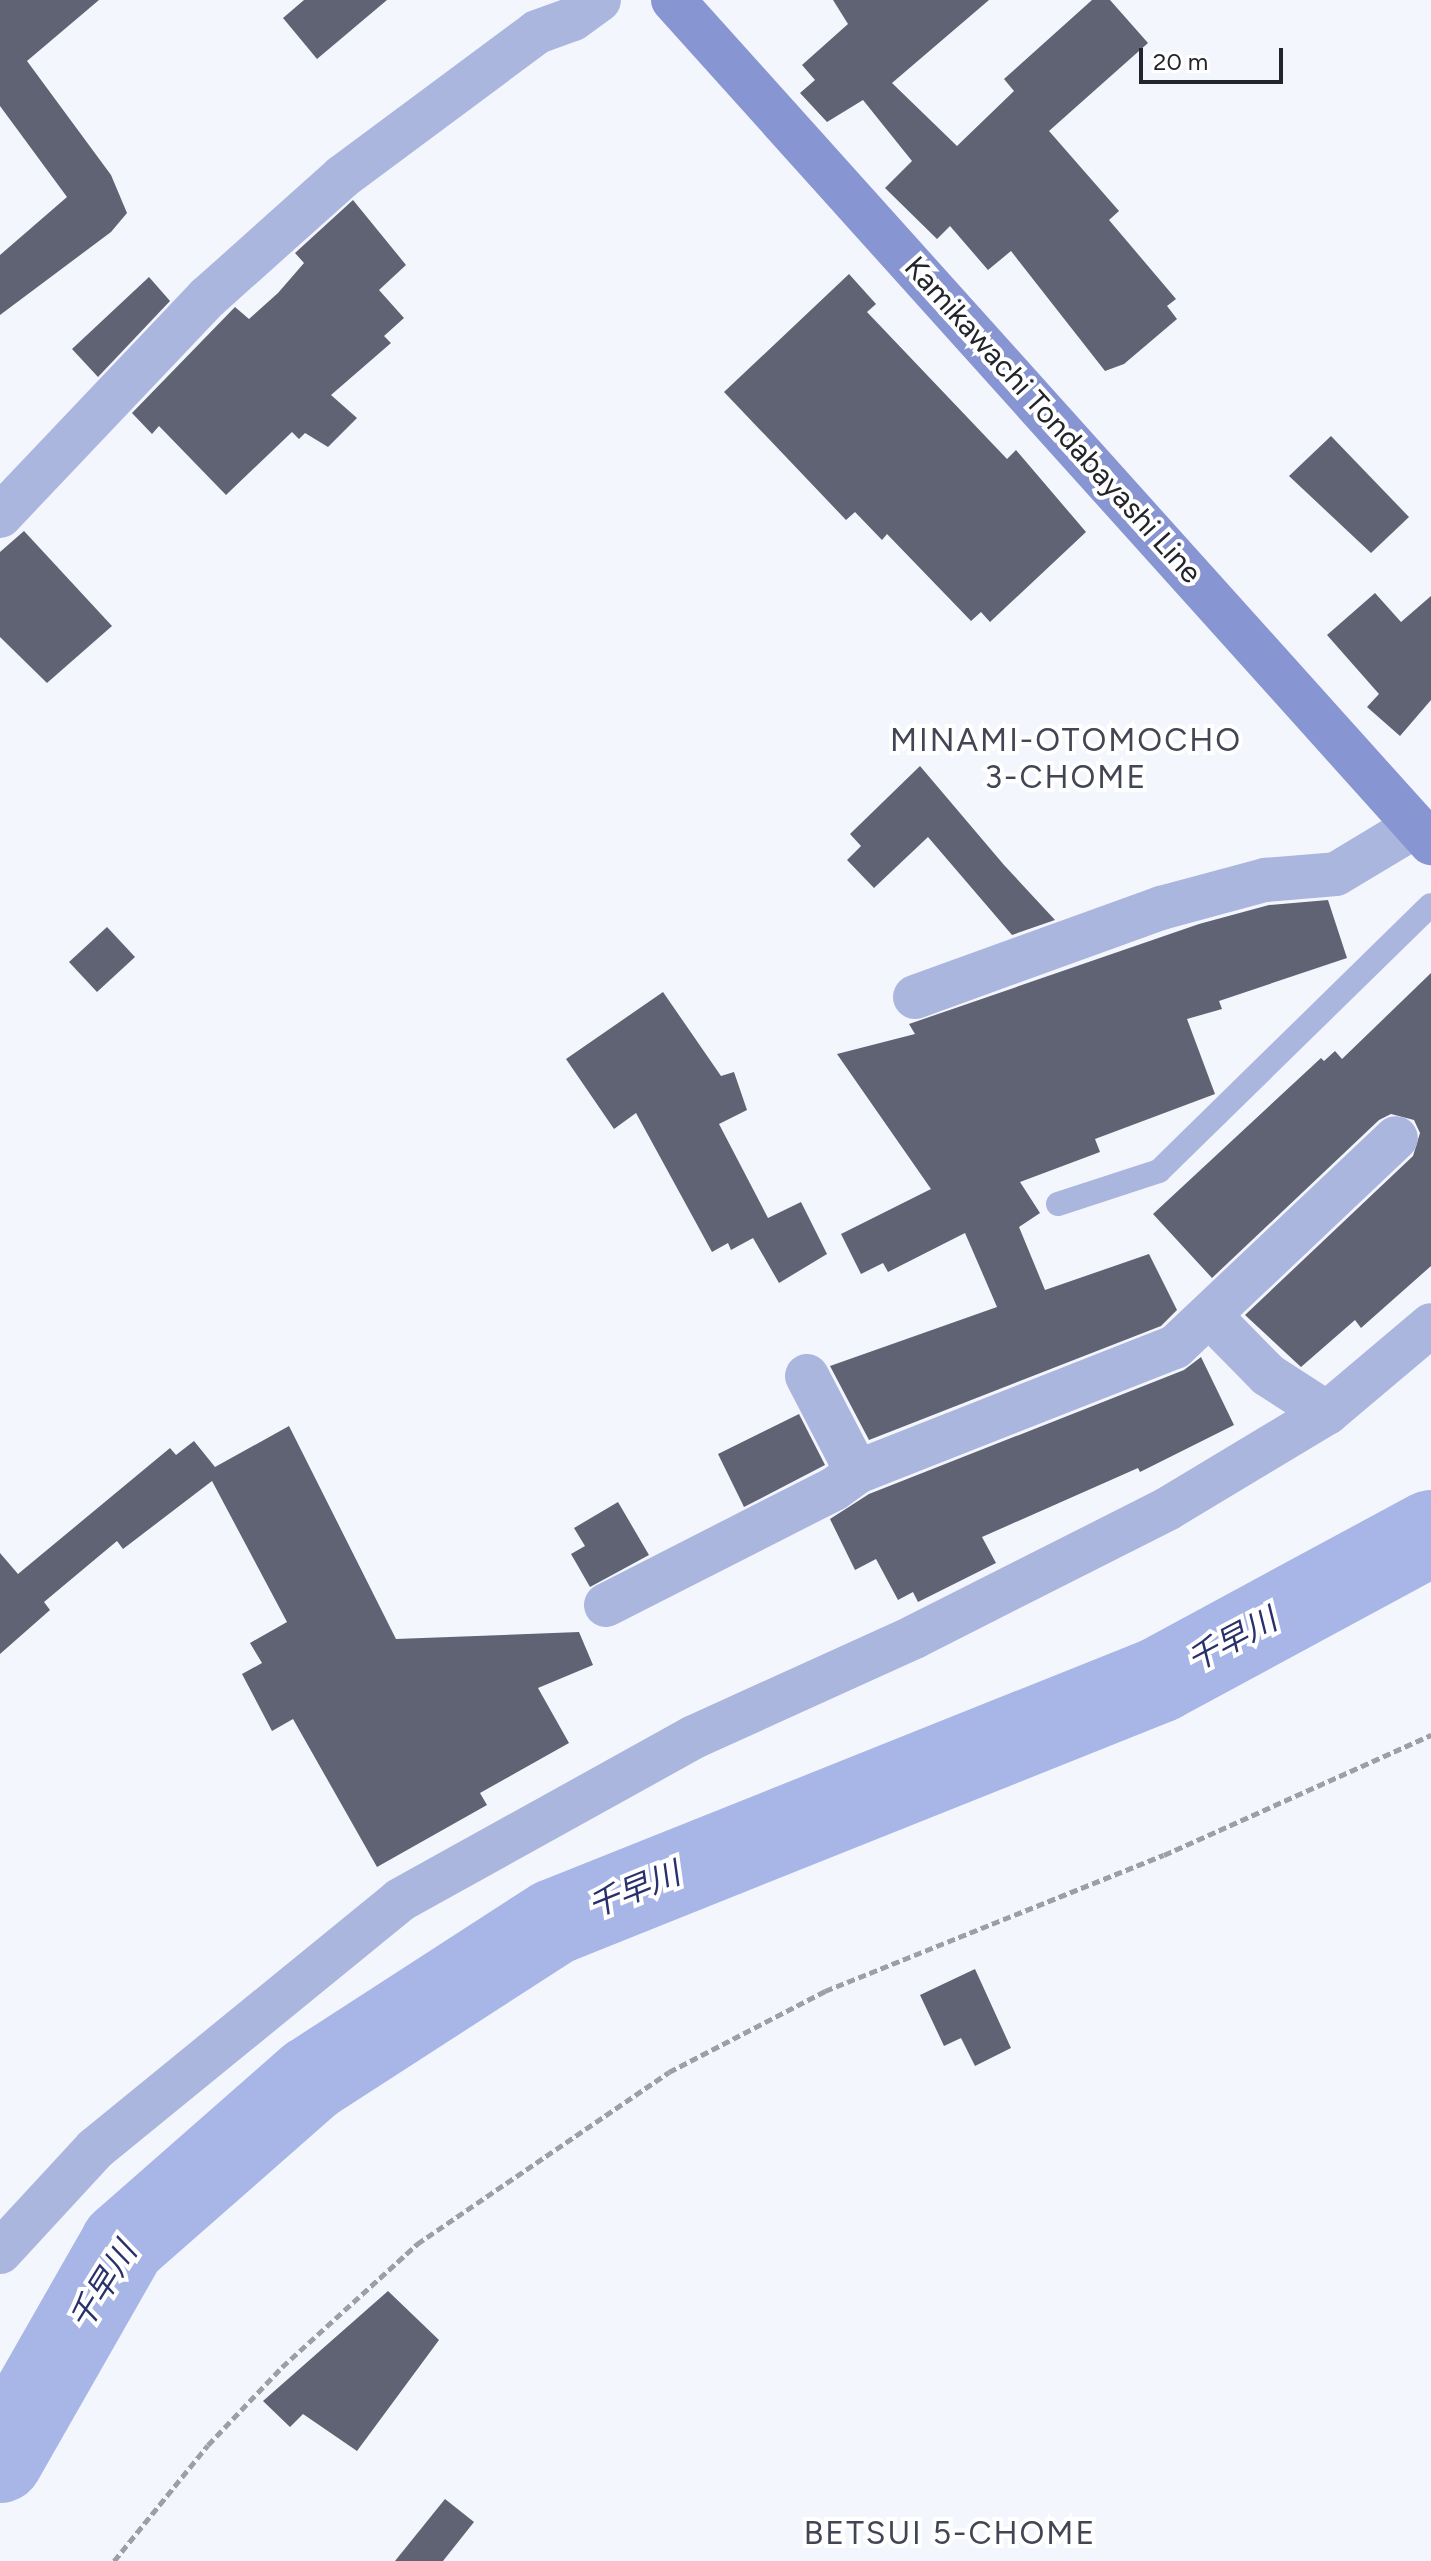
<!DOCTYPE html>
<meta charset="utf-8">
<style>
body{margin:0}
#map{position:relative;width:1431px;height:2561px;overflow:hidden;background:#f4f6fd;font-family:Figtree,"Noto Sans JP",sans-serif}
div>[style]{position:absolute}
.river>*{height:86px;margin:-43px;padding:0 43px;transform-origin:43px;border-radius:43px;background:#a8b6e7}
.building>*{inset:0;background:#5f6373}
.path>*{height:5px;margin-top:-2.5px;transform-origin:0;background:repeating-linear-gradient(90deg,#9d9fa6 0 8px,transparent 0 12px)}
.service>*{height:24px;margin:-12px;padding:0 12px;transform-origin:12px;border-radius:12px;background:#abb6df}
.minor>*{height:44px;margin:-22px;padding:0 22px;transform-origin:22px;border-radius:22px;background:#abb6df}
.secondary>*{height:44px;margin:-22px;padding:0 22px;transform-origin:22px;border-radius:22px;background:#8796d2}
span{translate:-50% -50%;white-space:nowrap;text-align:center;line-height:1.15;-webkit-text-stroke:8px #fff;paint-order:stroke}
.street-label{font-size:30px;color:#23252c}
.neighbourhood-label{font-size:32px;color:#414554;letter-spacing:2px}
.water-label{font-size:32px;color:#28316c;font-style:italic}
.scale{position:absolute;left:1139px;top:48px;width:144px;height:36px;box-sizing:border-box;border:4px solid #23252c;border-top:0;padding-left:10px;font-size:24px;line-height:28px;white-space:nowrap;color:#23252c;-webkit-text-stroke:6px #fff;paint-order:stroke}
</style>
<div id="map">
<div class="river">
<i style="left:0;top:2460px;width:249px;rotate:-60.3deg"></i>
<i style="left:123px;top:2244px;width:250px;rotate:-41.3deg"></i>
<i style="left:311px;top:2079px;width:289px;rotate:-32.9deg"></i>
<i style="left:554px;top:1922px;width:652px;rotate:-21.8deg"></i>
<i style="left:1159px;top:1680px;width:309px;rotate:-28.4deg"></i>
</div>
<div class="building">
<i style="clip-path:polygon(0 0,99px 0,27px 61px,111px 175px,127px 213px,111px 232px,0 315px,0 255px,67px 197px,0 106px)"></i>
<i style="clip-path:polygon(304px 0,387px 0,317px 59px,283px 18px)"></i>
<i style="clip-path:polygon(833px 0,989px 0,892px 83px,957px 146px,1014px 91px,1004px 79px,1092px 0,1110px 0,1148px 43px,1049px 131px,1119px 211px,1109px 220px,1176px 299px,1167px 306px,1177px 319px,1124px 364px,1105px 371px,1011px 251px,988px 270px,950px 226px,937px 239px,885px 188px,912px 161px,863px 100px,827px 122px,800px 93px,815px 80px,802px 65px,848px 24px)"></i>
<i style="clip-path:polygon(353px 200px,406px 265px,379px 290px,404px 318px,384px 336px,391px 343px,331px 395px,357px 418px,328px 447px,305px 433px,299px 439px,292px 432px,226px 495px,159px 426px,152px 434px,132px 413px,235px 307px,249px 319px,278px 293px,304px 263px,295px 253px)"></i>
<i style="clip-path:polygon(849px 274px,876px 304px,867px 312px,1007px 459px,1016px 450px,1086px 532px,990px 622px,981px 612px,971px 621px,887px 534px,882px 540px,855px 512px,846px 520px,724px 392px)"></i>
<i style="clip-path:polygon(149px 277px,170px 301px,98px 377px,72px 349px)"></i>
<i style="clip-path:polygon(1331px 436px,1409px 517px,1371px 553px,1289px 476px)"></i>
<i style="clip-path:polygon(24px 531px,112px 626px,47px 683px,0 637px,0 552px)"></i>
<i style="clip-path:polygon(1375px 593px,1401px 622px,1431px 596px,1431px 700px,1400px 736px,1367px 707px,1379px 694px,1327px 635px)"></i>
<i style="clip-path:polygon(920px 766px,1004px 865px,1055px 920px,1012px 935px,928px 837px,874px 888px,847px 860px,861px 846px,850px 834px)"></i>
<i style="clip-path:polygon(1328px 900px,1347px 958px,1219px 1001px,1222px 1009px,1187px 1019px,1215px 1094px,1095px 1139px,1100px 1152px,1020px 1182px,1040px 1213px,1019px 1227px,1045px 1290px,1149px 1254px,1177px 1310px,1161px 1326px,869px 1440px,830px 1366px,997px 1307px,965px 1233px,888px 1272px,883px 1263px,861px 1274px,841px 1234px,931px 1189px,837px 1054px,915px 1034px,909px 1024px,1199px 924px,1269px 905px)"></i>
<i style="clip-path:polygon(107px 927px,135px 957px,97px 992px,69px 962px)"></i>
<i style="clip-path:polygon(1431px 973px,1431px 1266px,1361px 1328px,1355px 1320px,1301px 1367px,1245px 1315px,1413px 1156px,1420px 1133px,1414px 1120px,1391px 1114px,1379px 1120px,1212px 1278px,1153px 1214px,1321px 1058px,1324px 1061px,1335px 1051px,1342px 1059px)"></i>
<i style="clip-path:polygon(663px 992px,721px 1076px,734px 1072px,747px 1110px,719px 1124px,768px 1218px,801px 1202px,827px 1254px,779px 1283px,753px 1238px,731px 1250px,728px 1243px,712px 1252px,636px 1113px,614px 1129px,566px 1059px)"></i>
<i style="clip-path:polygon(1201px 1357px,1234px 1425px,1140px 1472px,1138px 1468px,982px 1537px,996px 1563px,918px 1602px,913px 1592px,898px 1600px,876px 1559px,855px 1570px,830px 1519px,869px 1494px,1184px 1370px)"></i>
<i style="clip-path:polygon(799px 1414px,825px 1465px,744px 1507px,718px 1454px)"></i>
<i style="clip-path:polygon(289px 1426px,396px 1639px,579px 1632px,593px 1665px,538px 1688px,569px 1743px,480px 1793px,487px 1805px,377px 1867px,293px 1719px,272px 1731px,242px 1674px,262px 1663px,250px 1643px,287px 1622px,212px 1481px,123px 1549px,117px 1541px,44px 1602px,50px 1610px,0 1654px,0 1553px,18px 1574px,170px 1448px,176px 1455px,194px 1441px,215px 1467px)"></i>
<i style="clip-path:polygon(618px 1502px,649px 1555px,590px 1587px,571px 1554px,585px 1546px,574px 1528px)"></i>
<i style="clip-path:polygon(975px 1969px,1011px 2048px,975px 2066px,961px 2038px,944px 2046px,920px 1995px)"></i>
<i style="clip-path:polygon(388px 2291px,439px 2340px,357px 2451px,303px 2414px,290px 2427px,263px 2401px)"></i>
<i style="clip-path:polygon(445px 2499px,474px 2522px,443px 2561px,395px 2561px)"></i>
</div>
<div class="path">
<i style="left:114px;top:2561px;width:149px;rotate:-51deg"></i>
<i style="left:208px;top:2445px;width:108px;rotate:-46.5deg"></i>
<i style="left:282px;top:2367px;width:183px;rotate:-42.3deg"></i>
<i style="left:417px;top:2244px;width:305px;rotate:-34.3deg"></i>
<i style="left:669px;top:2072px;width:176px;rotate:-27.4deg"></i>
<i style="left:825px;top:1991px;width:365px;rotate:-21.9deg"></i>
<i style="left:1164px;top:1855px;width:293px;rotate:-24.2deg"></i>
</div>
<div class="service">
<i style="left:1058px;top:1204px;width:106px;rotate:-18.1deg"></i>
<i style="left:1159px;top:1171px;width:380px;rotate:-44.4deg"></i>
</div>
<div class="minor">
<i style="left:0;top:516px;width:302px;rotate:-46.5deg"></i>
<i style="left:208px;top:297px;width:180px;rotate:-41.8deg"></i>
<i style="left:342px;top:177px;width:243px;rotate:-36.6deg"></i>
<i style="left:537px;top:32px;width:38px;rotate:-20deg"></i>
<i style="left:573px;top:19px;width:32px;rotate:-36deg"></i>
<i style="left:915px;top:997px;width:262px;rotate:-19.9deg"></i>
<i style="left:1161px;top:908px;width:108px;rotate:-15.1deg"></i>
<i style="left:1265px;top:880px;width:71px;rotate:-4.8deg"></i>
<i style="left:1336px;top:874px;width:93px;rotate:-31deg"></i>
<i style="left:1211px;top:1317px;width:81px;rotate:45.5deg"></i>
<i style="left:1268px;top:1375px;width:70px;rotate:32.8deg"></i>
<i style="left:807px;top:1376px;width:108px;rotate:62.5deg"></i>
<i style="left:857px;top:1472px;width:342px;rotate:-21.5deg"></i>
<i style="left:1175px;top:1347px;width:304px;rotate:-43.4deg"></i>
<i style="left:606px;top:1605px;width:256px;rotate:-27deg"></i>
<i style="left:834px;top:1489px;width:29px;rotate:-36deg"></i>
<i style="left:0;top:2252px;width:140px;rotate:-47.3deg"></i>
<i style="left:95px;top:2149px;width:394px;rotate:-39.2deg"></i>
<i style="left:400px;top:1900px;width:336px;rotate:-29deg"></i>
<i style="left:694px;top:1737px;width:242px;rotate:-24.4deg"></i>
<i style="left:914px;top:1637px;width:284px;rotate:-26.8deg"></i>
<i style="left:1167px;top:1509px;width:187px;rotate:-31deg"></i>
<i style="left:1327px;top:1413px;width:136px;rotate:-40.2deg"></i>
</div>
<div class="secondary">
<i style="left:673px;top:0;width:1134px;rotate:48.04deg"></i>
</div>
<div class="street-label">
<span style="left:1053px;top:420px;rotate:48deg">Kamikawachi Tondabayashi Line</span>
</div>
<div class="neighbourhood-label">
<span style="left:1066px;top:759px">MINAMI-OTOMOCHO<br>3-CHOME</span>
<span style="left:950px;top:2533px">BETSUI 5-CHOME</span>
</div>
<div class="water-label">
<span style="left:1232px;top:1640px;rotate:-28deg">千早川</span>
<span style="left:634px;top:1890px;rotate:-22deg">千早川</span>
<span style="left:103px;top:2286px;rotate:-58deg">千早川</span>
</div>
<div class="scale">20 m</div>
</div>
